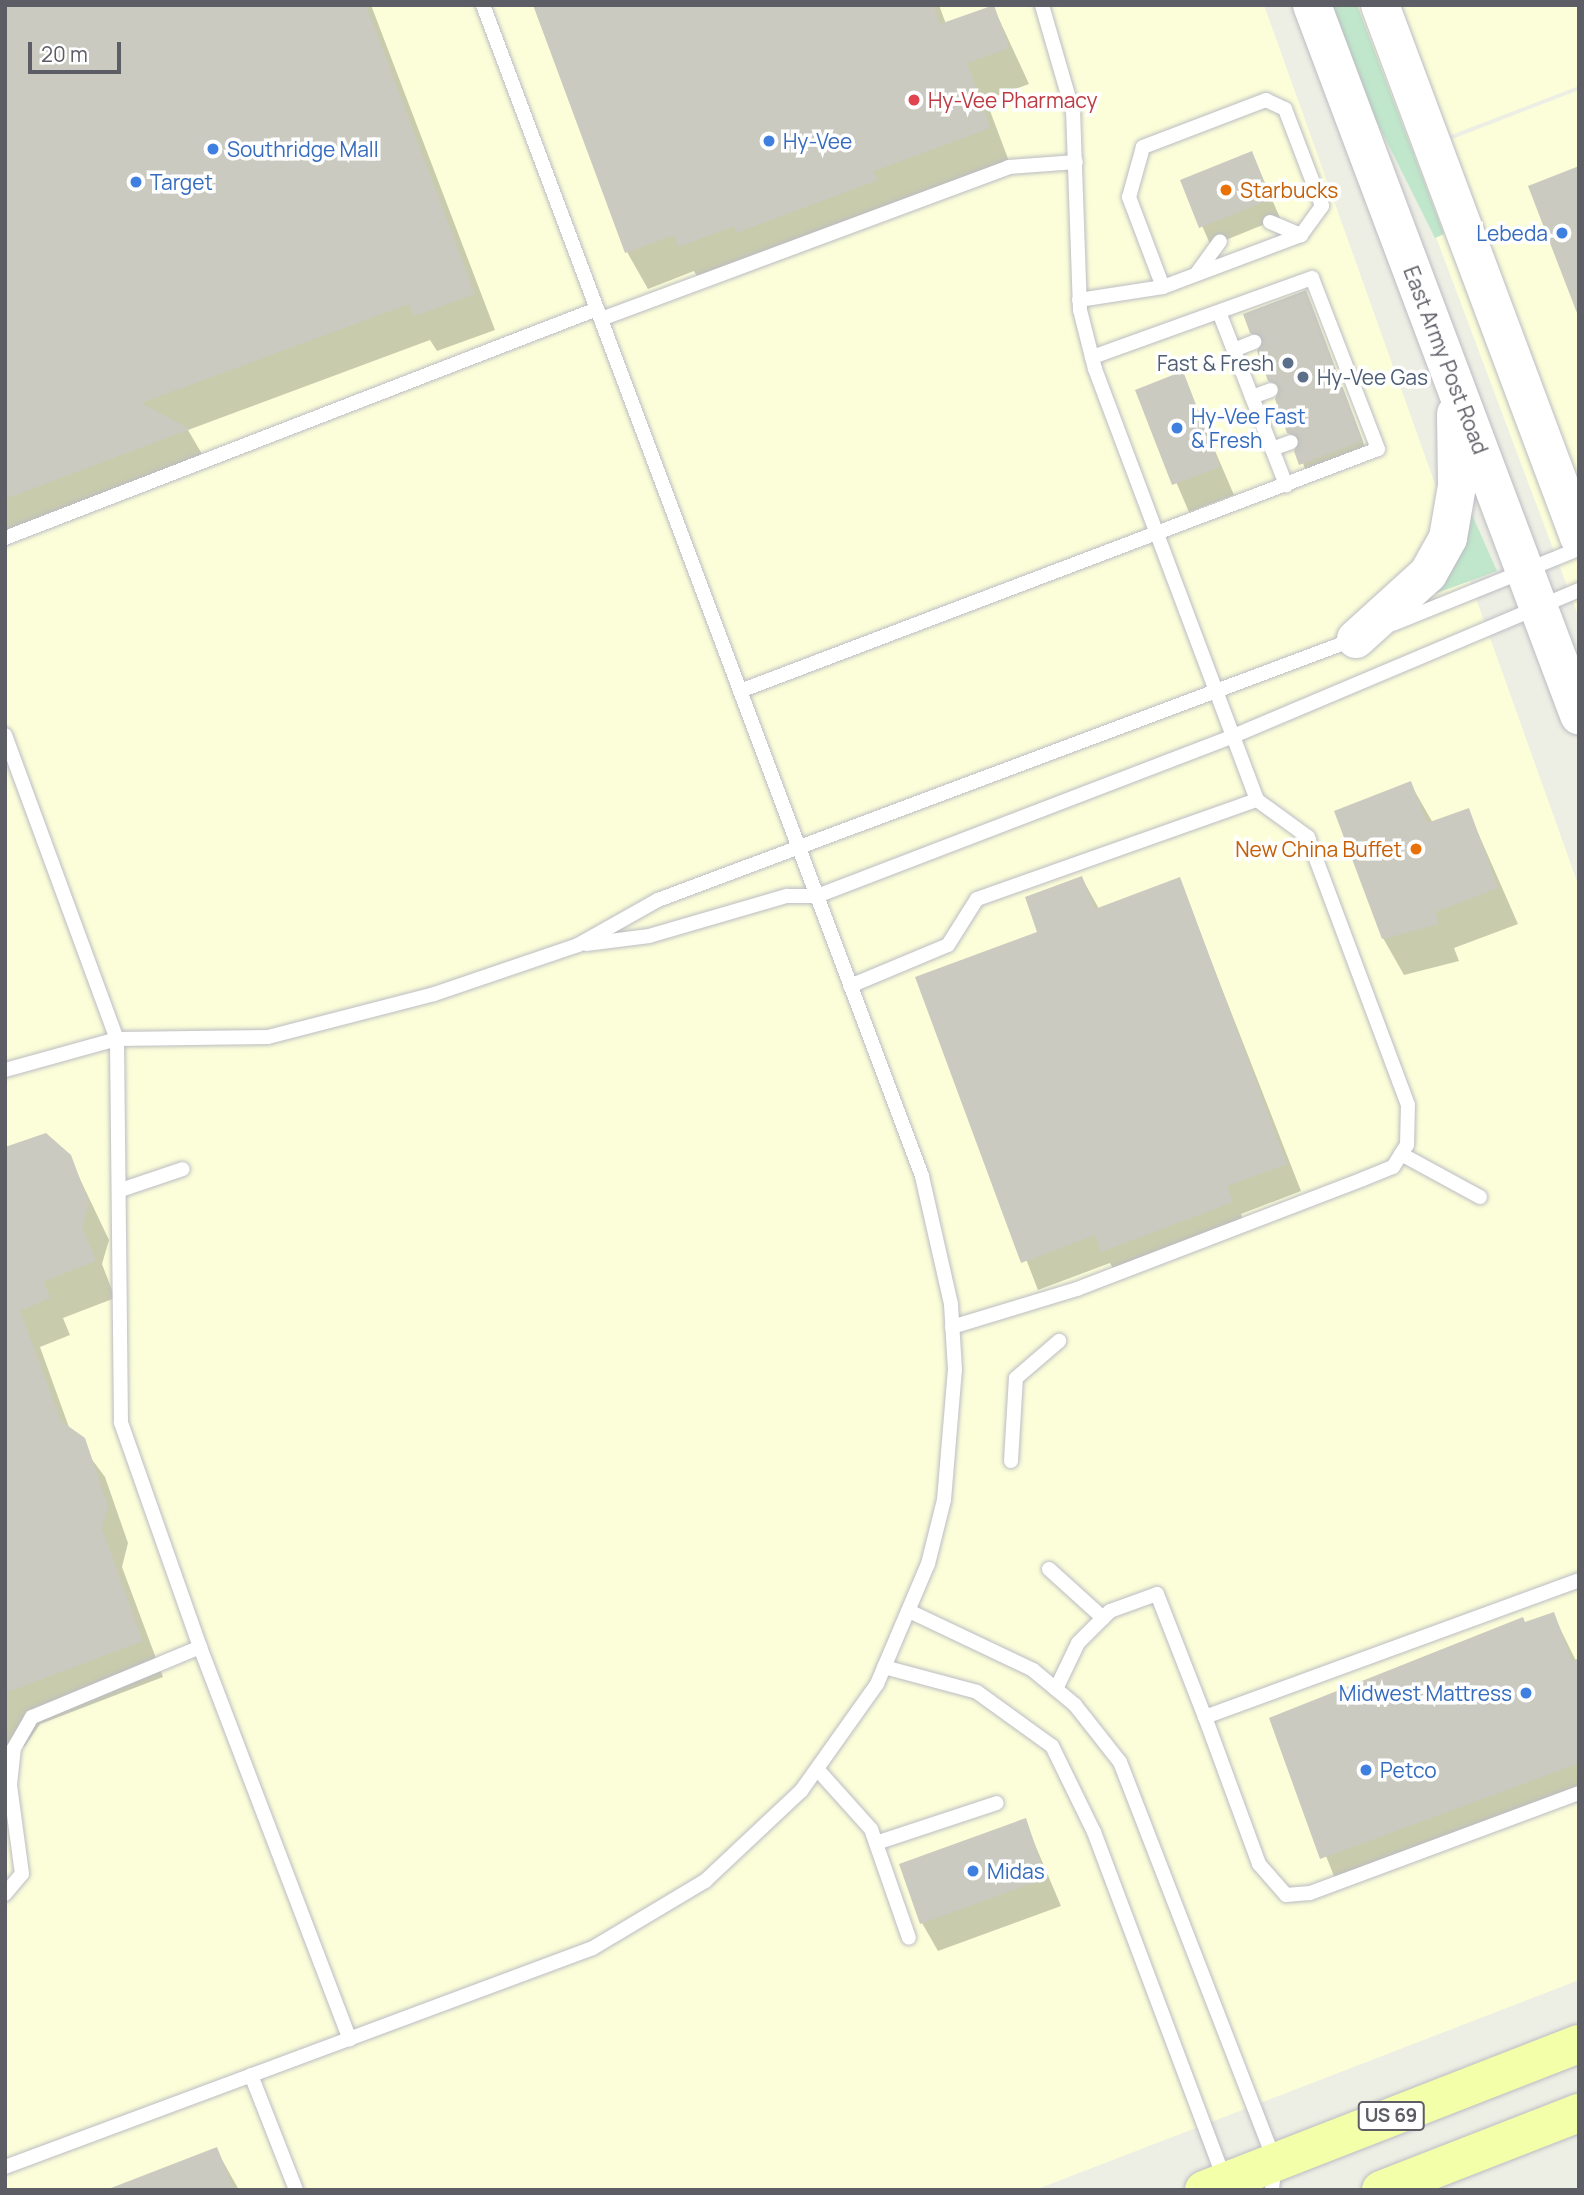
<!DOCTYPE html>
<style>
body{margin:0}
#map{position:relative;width:1584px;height:2195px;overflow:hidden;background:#eeefe4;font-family:Manrope,sans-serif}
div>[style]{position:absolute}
.commercial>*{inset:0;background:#fcfed9}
.green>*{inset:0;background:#c0e7cb}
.shadow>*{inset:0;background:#0003}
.building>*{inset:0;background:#cacac0}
.roads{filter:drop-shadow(0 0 2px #bbbcc3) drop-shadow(0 0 2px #bbbcc3)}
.service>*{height:14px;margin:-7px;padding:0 7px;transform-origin:7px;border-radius:7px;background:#fff}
.secondary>*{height:38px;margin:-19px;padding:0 19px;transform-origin:19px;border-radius:19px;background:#fff}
.primary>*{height:38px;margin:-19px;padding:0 19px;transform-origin:19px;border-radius:19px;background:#f3ffa9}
.dots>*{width:19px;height:19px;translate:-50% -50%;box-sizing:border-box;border:4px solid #fff;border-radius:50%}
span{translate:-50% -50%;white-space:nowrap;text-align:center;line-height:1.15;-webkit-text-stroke:7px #fff;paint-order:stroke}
.shield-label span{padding:2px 5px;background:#fff;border:2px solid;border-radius:5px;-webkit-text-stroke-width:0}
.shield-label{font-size:19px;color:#5c5d65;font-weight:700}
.health-label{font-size:21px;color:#be3a42}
.left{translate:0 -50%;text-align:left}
.shop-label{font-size:21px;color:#366cbe}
.right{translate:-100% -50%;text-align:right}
.food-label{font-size:21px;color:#c56008}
.street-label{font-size:21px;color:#5c5d65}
.service-label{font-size:21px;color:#4e5e75}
.frame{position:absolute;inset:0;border:7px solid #5c5d65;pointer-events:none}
.scale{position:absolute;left:28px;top:42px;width:93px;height:32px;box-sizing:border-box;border:4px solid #5c5d65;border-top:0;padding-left:9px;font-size:21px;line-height:24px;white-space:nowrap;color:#5c5d65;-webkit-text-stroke:5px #fff;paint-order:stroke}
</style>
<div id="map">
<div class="commercial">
<i style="clip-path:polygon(5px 5px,1264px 5px,1579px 887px,1579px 1980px,1035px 2190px,5px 2190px)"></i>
<i style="clip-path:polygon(1350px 5px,1579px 5px,1579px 86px,1404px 153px)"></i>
<i style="clip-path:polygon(1579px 90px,1579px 618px,1406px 157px)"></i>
</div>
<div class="green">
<i style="clip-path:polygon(1332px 5px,1357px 5px,1444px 234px,1435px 238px,1361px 90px)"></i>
<i style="clip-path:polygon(1469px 508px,1497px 571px,1426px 597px)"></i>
</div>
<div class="shadow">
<i style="clip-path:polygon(5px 5px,371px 5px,495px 330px,437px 351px,430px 340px,188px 430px,209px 466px,5px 532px)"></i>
<i style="clip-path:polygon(535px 5px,939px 5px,946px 24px,993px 6px,1029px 84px,986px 100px,1010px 164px,894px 208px,897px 216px,759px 268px,755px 262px,701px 283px,694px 271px,648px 289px,627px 252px)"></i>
<i style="clip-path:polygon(1252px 153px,1280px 218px,1211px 246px,1182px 181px)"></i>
<i style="clip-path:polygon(1310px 301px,1366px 450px,1306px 472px,1263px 344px,1252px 332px)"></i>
<i style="clip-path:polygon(1182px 374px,1234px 495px,1189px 512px,1137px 391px)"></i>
<i style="clip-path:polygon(1410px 783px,1433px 823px,1468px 810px,1518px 924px,1454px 948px,1459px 961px,1404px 975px,1383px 938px)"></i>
<i style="clip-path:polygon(1082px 878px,1099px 909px,1179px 879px,1301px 1191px,1241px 1214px,1247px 1230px,1119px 1279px,1110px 1263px,1038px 1290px,917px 978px,1039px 933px)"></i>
<i style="clip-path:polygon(5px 1149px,69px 1156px,109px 1240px,102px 1264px,115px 1298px,63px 1318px,70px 1335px,40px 1347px,70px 1430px,105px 1477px,128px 1543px,122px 1567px,163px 1677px,40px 1724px,25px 1746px,5px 1754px)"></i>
<i style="clip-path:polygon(1553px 1614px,1579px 1667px,1579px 1796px,1338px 1886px,1271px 1719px)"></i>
<i style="clip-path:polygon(1025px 1821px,1061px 1906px,938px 1951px,922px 1923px)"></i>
<i style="clip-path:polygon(216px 2149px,239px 2190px,110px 2190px)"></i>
</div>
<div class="building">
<i style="clip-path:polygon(5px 5px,366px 5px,475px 294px,414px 316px,409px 304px,141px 403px,190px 429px,5px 499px)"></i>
<i style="clip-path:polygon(533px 5px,933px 5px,940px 24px,994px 5px,1009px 48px,967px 63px,990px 128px,874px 171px,878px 180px,736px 233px,734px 226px,678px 247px,674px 235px,625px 253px)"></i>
<i style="clip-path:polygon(1252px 151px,1271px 199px,1199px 228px,1180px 180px)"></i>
<i style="clip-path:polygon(1579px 166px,1579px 313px,1577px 313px,1528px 186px)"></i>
<i style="clip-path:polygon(1306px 290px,1363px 441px,1299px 465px,1294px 451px,1300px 438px,1287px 433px,1275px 399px,1280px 386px,1268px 381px,1257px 351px,1263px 339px,1250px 333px,1243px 314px)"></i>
<i style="clip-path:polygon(1183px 371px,1220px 467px,1172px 485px,1135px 390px)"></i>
<i style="clip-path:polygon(1411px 781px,1427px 823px,1469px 808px,1498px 888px,1435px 912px,1439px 924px,1382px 939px,1334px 811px)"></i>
<i style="clip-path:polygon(1082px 876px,1095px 909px,1180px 877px,1287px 1164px,1227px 1186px,1233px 1202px,1101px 1252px,1095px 1235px,1021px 1263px,915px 977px,1037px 932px,1025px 897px)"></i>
<i style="clip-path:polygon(46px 1133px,71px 1155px,89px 1203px,82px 1227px,96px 1261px,44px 1281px,50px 1298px,20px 1311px,61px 1421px,85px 1438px,108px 1506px,102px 1529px,143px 1641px,5px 1693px,5px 1147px)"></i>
<i style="clip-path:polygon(1554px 1612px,1572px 1661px,1579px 1658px,1579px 1763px,1320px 1859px,1269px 1718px,1523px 1617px,1525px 1622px)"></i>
<i style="clip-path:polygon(1026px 1818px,1046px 1878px,920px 1924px,899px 1864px)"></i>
<i style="clip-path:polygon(217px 2147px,234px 2190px,111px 2190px,111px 2188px)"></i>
</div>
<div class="roads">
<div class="service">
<i style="left:1270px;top:222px;width:34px;rotate:23deg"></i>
<i style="left:1197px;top:273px;width:39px;rotate:-54deg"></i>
<i style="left:1079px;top:300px;width:85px;rotate:-8.8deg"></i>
<i style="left:1163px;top:287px;width:147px;rotate:-20.6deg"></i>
<i style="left:1301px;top:235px;width:36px;rotate:-54deg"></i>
<i style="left:1322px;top:206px;width:104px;rotate:-110.9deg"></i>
<i style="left:1285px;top:109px;width:21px;rotate:-155deg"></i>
<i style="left:1266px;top:100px;width:132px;rotate:159.1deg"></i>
<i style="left:1143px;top:147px;width:52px;rotate:105.6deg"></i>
<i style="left:1129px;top:197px;width:96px;rotate:69.3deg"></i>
<i style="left:1219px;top:312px;width:186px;rotate:68.8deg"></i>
<i style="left:601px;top:319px;width:435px;rotate:-20.4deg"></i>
<i style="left:1009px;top:167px;width:67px;rotate:-4.3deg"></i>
<i style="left:1234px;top:350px;width:22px;rotate:-22deg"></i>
<i style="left:1252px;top:397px;width:20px;rotate:-20deg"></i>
<i style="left:1272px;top:449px;width:20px;rotate:-20deg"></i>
<i style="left:5px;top:538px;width:635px;rotate:-21.15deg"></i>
<i style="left:1393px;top:624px;width:201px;rotate:-22deg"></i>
<i style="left:740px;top:691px;width:682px;rotate:-20.77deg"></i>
<i style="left:1378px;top:449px;width:183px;rotate:-111.1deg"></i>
<i style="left:1312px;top:278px;width:234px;rotate:160.2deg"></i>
<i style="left:5px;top:735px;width:324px;rotate:69.8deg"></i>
<i style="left:117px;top:1039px;width:116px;rotate:164.5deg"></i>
<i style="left:586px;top:944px;width:64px;rotate:-7.2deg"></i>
<i style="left:649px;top:936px;width:144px;rotate:-16.2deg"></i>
<i style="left:787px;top:896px;width:30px"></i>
<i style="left:817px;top:896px;width:443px;rotate:-21deg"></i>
<i style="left:1231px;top:737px;width:378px;rotate:-22.9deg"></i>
<i style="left:850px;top:986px;width:106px;rotate:-22.7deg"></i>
<i style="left:948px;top:945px;width:54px;rotate:-57.8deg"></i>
<i style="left:977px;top:899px;width:297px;rotate:-19.5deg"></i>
<i style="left:1401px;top:1154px;width:90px;rotate:28.6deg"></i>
<i style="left:121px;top:1190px;width:65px;rotate:-18.7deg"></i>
<i style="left:952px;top:1327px;width:131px;rotate:-16.9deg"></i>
<i style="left:1077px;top:1289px;width:306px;rotate:-21deg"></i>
<i style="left:1363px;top:1179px;width:32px;rotate:-22deg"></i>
<i style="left:1393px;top:1167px;width:26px;rotate:-58deg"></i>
<i style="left:1407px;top:1145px;width:40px;rotate:-88.6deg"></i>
<i style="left:1408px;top:1105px;width:286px;rotate:-110.5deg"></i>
<i style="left:1308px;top:837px;width:63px;rotate:-144deg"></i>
<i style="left:1257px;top:800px;width:460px;rotate:-110.6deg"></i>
<i style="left:1095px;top:369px;width:61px;rotate:-104.3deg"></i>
<i style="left:1080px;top:310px;width:198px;rotate:-92deg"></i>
<i style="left:1073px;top:112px;width:111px;rotate:-106.2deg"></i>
<i style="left:1011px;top:1461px;width:83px;rotate:-86.6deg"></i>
<i style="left:1016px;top:1378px;width:57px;rotate:-40.7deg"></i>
<i style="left:1049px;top:1569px;width:73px;rotate:42.2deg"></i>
<i style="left:909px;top:1611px;width:137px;rotate:25.4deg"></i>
<i style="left:1033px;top:1670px;width:55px;rotate:39.8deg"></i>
<i style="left:1075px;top:1705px;width:73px;rotate:51.7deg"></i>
<i style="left:1120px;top:1762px;width:428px;rotate:68.8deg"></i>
<i style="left:1275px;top:2161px;width:29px;rotate:96deg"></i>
<i style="left:200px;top:1647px;width:420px;rotate:69.1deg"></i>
<i style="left:884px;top:1667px;width:96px;rotate:15deg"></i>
<i style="left:977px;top:1692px;width:92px;rotate:35.8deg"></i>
<i style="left:1052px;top:1746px;width:96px;rotate:64deg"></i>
<i style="left:1094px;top:1832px;width:372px;rotate:69.4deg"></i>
<i style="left:1056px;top:1689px;width:51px;rotate:-64.4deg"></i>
<i style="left:1078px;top:1643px;width:45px;rotate:-45deg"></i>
<i style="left:1110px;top:1611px;width:50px;rotate:-19.9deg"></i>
<i style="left:1157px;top:1594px;width:132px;rotate:68.7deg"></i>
<i style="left:1205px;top:1717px;width:398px;rotate:-20.1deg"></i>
<i style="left:1205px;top:1717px;width:157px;rotate:69.8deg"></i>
<i style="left:1259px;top:1864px;width:41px;rotate:48.9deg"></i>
<i style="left:1286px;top:1895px;width:24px;rotate:-5deg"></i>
<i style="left:1310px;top:1893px;width:287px;rotate:-20.4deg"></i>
<i style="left:818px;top:1770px;width:79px;rotate:48.1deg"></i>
<i style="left:871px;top:1829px;width:115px;rotate:70.8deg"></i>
<i style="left:876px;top:1843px;width:127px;rotate:-18.3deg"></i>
<i style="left:5px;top:1894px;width:26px;rotate:-50deg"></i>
<i style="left:22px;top:1874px;width:90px;rotate:-97.7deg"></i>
<i style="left:10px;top:1785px;width:37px;rotate:-84deg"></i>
<i style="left:14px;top:1748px;width:36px;rotate:-60deg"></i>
<i style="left:32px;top:1717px;width:182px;rotate:-22.6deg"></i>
<i style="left:200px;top:1647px;width:238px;rotate:-109.4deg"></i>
<i style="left:121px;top:1423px;width:384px;rotate:-90.6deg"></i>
<i style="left:117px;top:1039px;width:151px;rotate:-0.8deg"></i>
<i style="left:268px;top:1037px;width:171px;rotate:-14.5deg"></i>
<i style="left:434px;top:994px;width:152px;rotate:-18.8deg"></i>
<i style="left:578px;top:945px;width:92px;rotate:-29.4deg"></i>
<i style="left:658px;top:900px;width:744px;rotate:-20.53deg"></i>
<i style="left:251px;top:2075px;width:123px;rotate:68.6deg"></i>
<i style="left:5px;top:2167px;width:627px;rotate:-20.43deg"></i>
<i style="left:593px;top:1948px;width:131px;rotate:-30.9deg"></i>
<i style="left:705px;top:1881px;width:132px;rotate:-43.2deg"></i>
<i style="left:801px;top:1791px;width:131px;rotate:-54.6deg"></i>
<i style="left:877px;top:1684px;width:130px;rotate:-67deg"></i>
<i style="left:928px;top:1564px;width:66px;rotate:-76deg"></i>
<i style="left:944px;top:1500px;width:130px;rotate:-85.2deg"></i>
<i style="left:955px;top:1370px;width:66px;rotate:-93.5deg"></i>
<i style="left:951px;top:1304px;width:131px;rotate:-102.8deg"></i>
<i style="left:922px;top:1176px;width:1251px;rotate:-110.55deg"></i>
</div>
<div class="secondary">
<i style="left:1312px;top:5px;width:759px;rotate:69.39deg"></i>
<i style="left:1380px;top:5px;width:568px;rotate:69.49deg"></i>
<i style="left:1356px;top:639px;width:97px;rotate:-42.1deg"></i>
<i style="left:1428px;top:574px;width:41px;rotate:-60.9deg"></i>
<i style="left:1448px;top:538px;width:53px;rotate:-80.2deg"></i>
<i style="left:1457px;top:486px;width:72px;rotate:-90.8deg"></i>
</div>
<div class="primary">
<i style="left:1204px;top:2190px;width:402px;rotate:-21.3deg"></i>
<i style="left:1381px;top:2190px;width:212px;rotate:-21.3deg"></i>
</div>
</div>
<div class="dots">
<i style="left:914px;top:100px;background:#e0444e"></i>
<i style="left:769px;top:141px;background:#3f7fe0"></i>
<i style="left:213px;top:149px;background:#3f7fe0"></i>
<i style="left:136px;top:182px;background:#3f7fe0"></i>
<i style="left:1226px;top:190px;background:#e8710a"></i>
<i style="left:1562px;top:233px;background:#3f7fe0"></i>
<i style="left:1288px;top:363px;background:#5c6f8a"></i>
<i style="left:1303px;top:377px;background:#5c6f8a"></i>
<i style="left:1177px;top:428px;background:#3f7fe0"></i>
<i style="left:1416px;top:849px;background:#e8710a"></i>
<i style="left:1526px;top:1693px;background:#3f7fe0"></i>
<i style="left:1366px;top:1770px;background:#3f7fe0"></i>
<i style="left:973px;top:1871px;background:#3f7fe0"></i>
</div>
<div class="shield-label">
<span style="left:1391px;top:2116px">US 69</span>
</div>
<div class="health-label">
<span class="left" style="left:928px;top:100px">Hy-Vee Pharmacy</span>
</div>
<div class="shop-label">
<span class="left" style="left:783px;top:141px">Hy-Vee</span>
<span class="left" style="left:227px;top:149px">Southridge Mall</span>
<span class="left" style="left:150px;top:182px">Target</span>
<span class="right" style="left:1548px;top:233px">Lebeda</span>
<span class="left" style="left:1191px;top:428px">Hy-Vee Fast<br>&amp; Fresh</span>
<span class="right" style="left:1512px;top:1693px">Midwest Mattress</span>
<span class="left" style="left:1380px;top:1770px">Petco</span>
<span class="left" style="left:987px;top:1871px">Midas</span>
</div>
<div class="food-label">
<span class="left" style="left:1240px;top:190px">Starbucks</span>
<span class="right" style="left:1402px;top:849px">New China Buffet</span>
</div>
<div class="street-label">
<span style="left:1446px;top:360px;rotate:69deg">East Army Post Road</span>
</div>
<div class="service-label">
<span class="right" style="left:1274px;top:363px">Fast &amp; Fresh</span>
<span class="left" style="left:1317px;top:377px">Hy-Vee Gas</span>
</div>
<div class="frame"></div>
<div class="scale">20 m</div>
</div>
